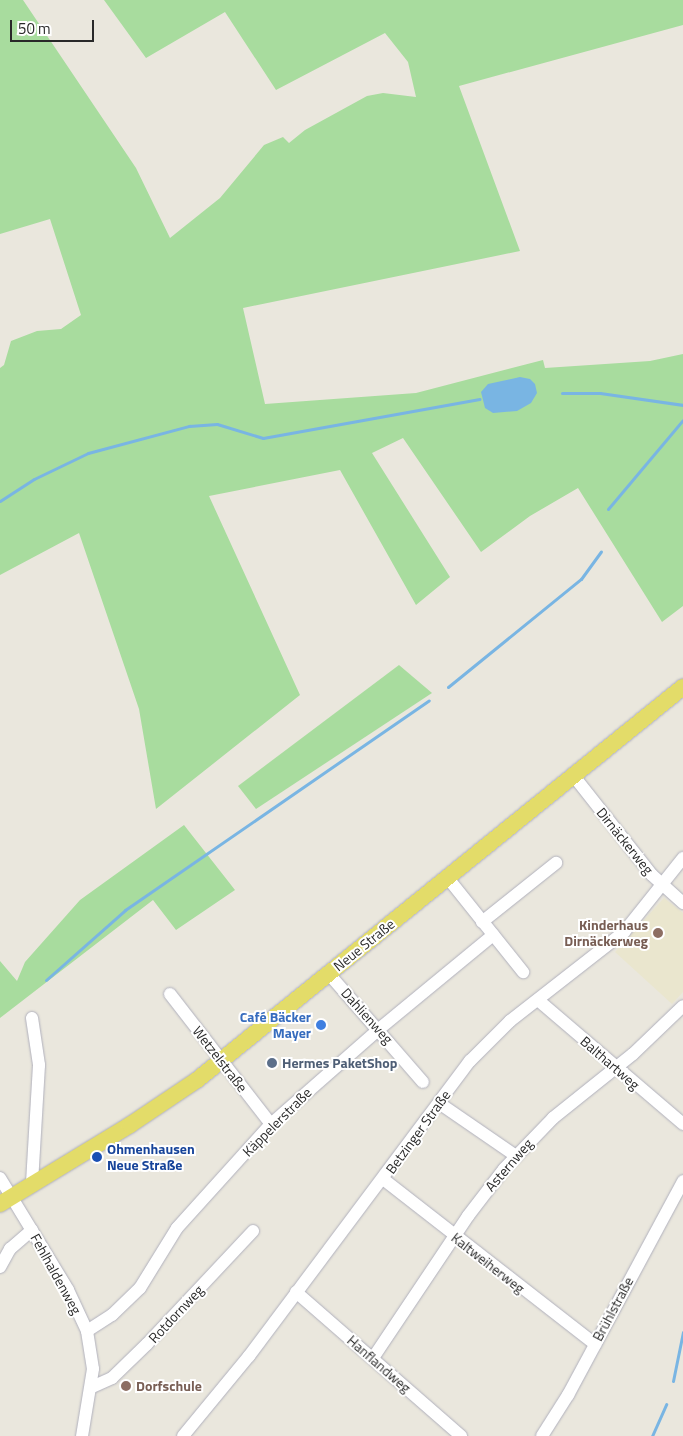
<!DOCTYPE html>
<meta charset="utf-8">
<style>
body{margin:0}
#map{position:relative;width:683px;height:1436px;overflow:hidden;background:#eae7dd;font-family:"Titillium Web",sans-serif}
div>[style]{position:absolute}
.education>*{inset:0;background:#eae6ce}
.green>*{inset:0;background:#a8dc9e}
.water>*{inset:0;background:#79b5e3}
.stream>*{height:3px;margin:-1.5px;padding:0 1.5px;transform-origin:1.5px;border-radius:1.5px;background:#79b5e3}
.roads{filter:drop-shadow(0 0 1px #b0b0bc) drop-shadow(0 0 1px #b0b0bc)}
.minor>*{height:12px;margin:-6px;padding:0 6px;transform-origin:6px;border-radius:6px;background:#fff}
.major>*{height:16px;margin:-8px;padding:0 8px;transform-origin:8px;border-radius:8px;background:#e3dc69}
.dots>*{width:14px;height:14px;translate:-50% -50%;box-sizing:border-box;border:2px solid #fff;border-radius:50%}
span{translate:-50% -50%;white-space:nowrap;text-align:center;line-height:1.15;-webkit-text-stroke:4px #fff;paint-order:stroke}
.street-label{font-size:14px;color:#292929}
.education-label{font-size:14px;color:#785e54;font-weight:700}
.right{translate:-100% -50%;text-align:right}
.left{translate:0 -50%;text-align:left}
.shop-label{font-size:14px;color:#366cbe;font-weight:700}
.service-label{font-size:14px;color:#4e5e75;font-weight:700}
.transit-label{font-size:14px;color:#164399;font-weight:700}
.scale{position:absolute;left:10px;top:20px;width:84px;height:22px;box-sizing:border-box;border:2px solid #292929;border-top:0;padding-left:6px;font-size:15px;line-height:18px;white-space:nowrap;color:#292929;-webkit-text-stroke:4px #fff;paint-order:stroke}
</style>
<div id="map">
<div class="education">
<i style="clip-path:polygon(664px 898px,683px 913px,683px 992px,672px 1004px,615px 952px)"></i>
</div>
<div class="green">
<i style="clip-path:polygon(0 0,23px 0,136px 168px,170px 238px,220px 198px,264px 145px,283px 137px,289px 143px,305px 130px,367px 96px,383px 93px,416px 97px,408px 62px,385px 33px,276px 90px,225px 12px,146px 58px,104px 0,683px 0,683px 25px,459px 86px,520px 251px,243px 308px,265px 404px,416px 393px,543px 360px,545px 368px,650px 361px,683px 354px,683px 606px,662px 622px,578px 488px,530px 516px,481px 552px,403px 438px,372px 453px,450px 577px,416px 605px,340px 470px,209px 496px,300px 695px,156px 809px,139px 709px,79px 533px,0 575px,0 368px,4px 365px,11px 341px,37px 331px,61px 329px,81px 315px,50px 219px,0 234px)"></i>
<i style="clip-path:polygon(399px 665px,432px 693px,256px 809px,238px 786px)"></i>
<i style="clip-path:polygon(184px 825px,235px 890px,176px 930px,153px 900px,0 1018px,0 961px,17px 981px,25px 962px,80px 900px)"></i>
</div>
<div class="water">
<i style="clip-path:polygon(520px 377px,530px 379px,535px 384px,537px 393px,531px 403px,517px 411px,493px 413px,485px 408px,481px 392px,488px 384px)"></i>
</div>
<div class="stream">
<i style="left:562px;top:393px;width:38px"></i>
<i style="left:600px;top:393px;width:84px;rotate:8.2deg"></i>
<i style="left:0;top:501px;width:40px;rotate:-32.9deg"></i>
<i style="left:34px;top:479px;width:60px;rotate:-25.7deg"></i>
<i style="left:88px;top:453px;width:105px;rotate:-15deg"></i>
<i style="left:189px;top:426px;width:28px;rotate:-4deg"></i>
<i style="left:217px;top:424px;width:48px;rotate:16.9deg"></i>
<i style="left:263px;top:438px;width:220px;rotate:-10.2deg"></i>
<i style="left:608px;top:509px;width:116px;rotate:-49.9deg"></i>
<i style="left:448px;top:687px;width:171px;rotate:-39.1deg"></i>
<i style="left:581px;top:579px;width:34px;rotate:-54deg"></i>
<i style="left:46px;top:980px;width:106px;rotate:-41.5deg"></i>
<i style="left:125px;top:910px;width:369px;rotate:-34.6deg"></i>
<i style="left:673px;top:1381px;width:50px;rotate:-78.5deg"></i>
<i style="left:652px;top:1436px;width:35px;rotate:-66deg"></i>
</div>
<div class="roads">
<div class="minor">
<i style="left:573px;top:775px;width:127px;rotate:51.7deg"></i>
<i style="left:652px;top:875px;width:42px;rotate:42.1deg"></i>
<i style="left:447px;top:877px;width:122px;rotate:51.3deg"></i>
<i style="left:482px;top:922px;width:95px;rotate:-38.6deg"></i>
<i style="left:329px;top:974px;width:143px;rotate:49deg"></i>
<i style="left:170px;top:994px;width:165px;rotate:52.2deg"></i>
<i style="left:538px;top:1000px;width:191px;rotate:40.5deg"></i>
<i style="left:32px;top:1018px;width:48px;rotate:81.5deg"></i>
<i style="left:39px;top:1065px;width:119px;rotate:93.4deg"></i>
<i style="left:439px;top:1103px;width:93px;rotate:34.5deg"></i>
<i style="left:0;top:1178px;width:131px;rotate:58.7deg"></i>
<i style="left:68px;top:1290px;width:45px;rotate:65.1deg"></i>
<i style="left:87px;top:1331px;width:38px;rotate:81deg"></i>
<i style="left:93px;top:1369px;width:68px;rotate:99.3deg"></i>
<i style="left:383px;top:1179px;width:269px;rotate:37.9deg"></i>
<i style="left:0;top:1267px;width:21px;rotate:-61deg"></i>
<i style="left:10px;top:1249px;width:29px;rotate:-41deg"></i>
<i style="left:296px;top:1292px;width:219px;rotate:41.1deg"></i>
<i style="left:87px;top:1331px;width:30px;rotate:-33deg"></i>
<i style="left:112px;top:1315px;width:39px;rotate:-44deg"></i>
<i style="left:140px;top:1288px;width:70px;rotate:-58.3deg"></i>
<i style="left:177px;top:1228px;width:140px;rotate:-47.9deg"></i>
<i style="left:271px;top:1124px;width:144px;rotate:-41.3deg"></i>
<i style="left:379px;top:1029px;width:148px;rotate:-39.5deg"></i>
<i style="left:373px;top:1358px;width:171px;rotate:-56.2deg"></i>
<i style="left:468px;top:1216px;width:59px;rotate:-52.5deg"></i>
<i style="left:504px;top:1169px;width:71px;rotate:-46.1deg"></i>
<i style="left:553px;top:1118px;width:102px;rotate:-38.7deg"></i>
<i style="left:633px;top:1054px;width:69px;rotate:-43.8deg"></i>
<i style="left:92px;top:1387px;width:22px;rotate:-24deg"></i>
<i style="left:112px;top:1378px;width:49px;rotate:-44.2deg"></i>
<i style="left:147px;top:1344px;width:155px;rotate:-46.8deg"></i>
<i style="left:183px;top:1436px;width:104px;rotate:-50.5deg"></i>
<i style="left:249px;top:1356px;width:369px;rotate:-53.2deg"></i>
<i style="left:470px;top:1061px;width:57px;rotate:-45deg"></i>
<i style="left:510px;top:1021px;width:145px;rotate:-38deg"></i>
<i style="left:624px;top:932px;width:95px;rotate:-51.4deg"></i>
<i style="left:542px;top:1436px;width:49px;rotate:-57.6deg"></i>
<i style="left:568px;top:1395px;width:243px;rotate:-61.7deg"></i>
</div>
<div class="major">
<i style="left:0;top:1204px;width:152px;rotate:-31.3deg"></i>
<i style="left:130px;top:1125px;width:81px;rotate:-33.9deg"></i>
<i style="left:197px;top:1080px;width:625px;rotate:-38.96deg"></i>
</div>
</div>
<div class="dots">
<i style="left:658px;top:933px;background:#8d6e63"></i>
<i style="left:321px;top:1025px;background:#3f7fe0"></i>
<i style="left:272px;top:1063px;background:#5c6f8a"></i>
<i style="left:97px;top:1157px;background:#1a4fb4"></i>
<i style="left:126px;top:1386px;background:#8d6e63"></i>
</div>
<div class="street-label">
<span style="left:625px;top:841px;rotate:51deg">Dirnäckerweg</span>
<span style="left:364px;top:945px;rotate:-39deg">Neue Straße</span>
<span style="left:367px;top:1016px;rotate:48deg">Dahlienweg</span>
<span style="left:220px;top:1059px;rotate:52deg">Wetzelstraße</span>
<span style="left:610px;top:1063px;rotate:41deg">Balthartweg</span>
<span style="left:277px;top:1122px;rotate:-45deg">Käppelerstraße</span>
<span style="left:418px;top:1132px;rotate:-54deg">Betzinger Straße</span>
<span style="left:509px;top:1165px;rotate:-49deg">Asternweg</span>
<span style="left:488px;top:1263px;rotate:38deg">Kaltweiherweg</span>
<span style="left:56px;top:1274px;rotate:61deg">Fehlhaldenweg</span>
<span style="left:613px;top:1309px;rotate:-62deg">Brühlstraße</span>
<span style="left:176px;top:1314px;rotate:-47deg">Rotdornweg</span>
<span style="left:379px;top:1364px;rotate:41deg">Hanflandweg</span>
</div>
<div class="education-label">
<span class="right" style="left:648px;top:933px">Kinderhaus<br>Dirnäckerweg</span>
<span class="left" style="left:136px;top:1386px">Dorfschule</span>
</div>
<div class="shop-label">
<span class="right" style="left:311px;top:1025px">Café Bäcker<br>Mayer</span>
</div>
<div class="service-label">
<span class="left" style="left:282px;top:1063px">Hermes PaketShop</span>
</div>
<div class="transit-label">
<span class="left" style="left:107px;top:1157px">Ohmenhausen<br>Neue Straße</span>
</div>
<div class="scale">50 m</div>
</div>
